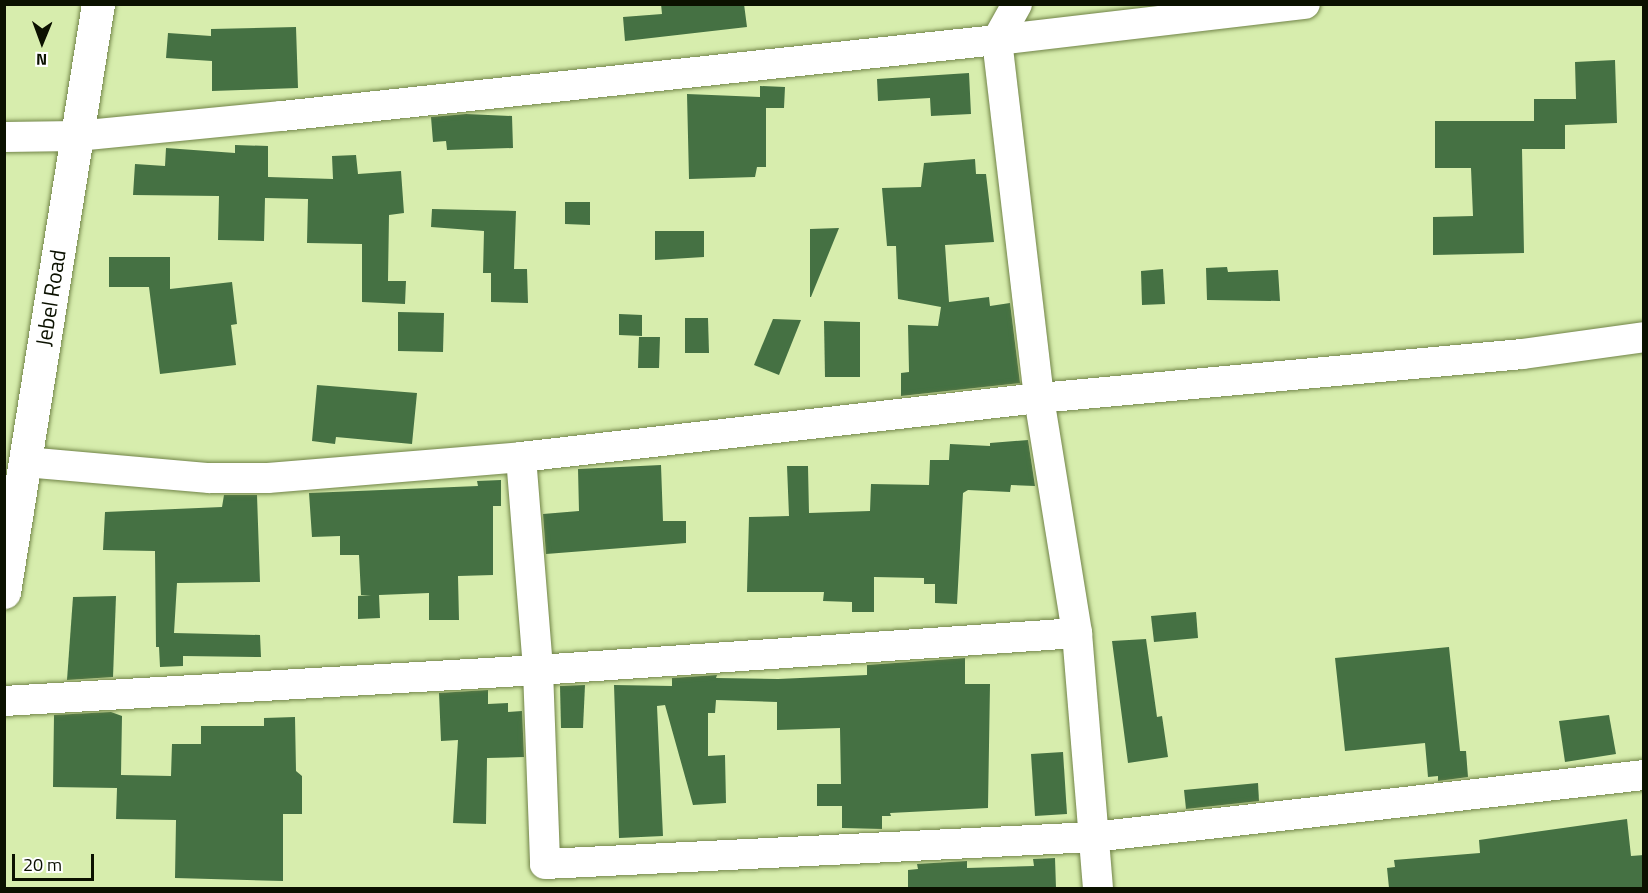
<!DOCTYPE html>
<style>
body{margin:0}
#map{position:relative;width:1648px;height:893px;overflow:hidden;background:#d7edad;font-family:"Titillium Web",sans-serif}
div>[style]{position:absolute}
.building>*{inset:0;background:#457143}
.roads{filter:drop-shadow(0 0 2px #718448) drop-shadow(0 0 2px #718448)}
.street>*{height:30px;margin:-15px;padding:0 15px;transform-origin:15px;border-radius:15px;background:#fff}
.secondary>*{height:33px;margin:-16.5px;padding:0 16.5px;transform-origin:16.5px;border-radius:16.5px;background:#fff}
span{translate:-50% -50%;white-space:nowrap;text-align:center;line-height:1.15;-webkit-text-stroke:5px #fff;paint-order:stroke}
.street-label{font-size:22px;color:#0b1100}
.frame{position:absolute;inset:0;border:6px solid #0b1100;pointer-events:none}
.north{position:absolute;left:12px;top:12px;width:60px;height:60px;-webkit-text-stroke:4px #fff;paint-order:stroke;rotate:181deg;font-size:16px;font-weight:700;line-height:24px;text-align:center;color:#0b1100}
.north::after{content:'';display:block;margin:auto;width:21px;height:27px;background:#0b1100;clip-path:polygon(50% 0,100% 100%,50% 72%,0 100%)}
.scale{position:absolute;left:12px;top:854px;width:82px;height:27px;box-sizing:border-box;border:3px solid #0b1100;border-top:0;padding-left:8px;font-size:18px;line-height:21px;white-space:nowrap;color:#0b1100;-webkit-text-stroke:4px #fff;paint-order:stroke}
</style>
<div id="map">
<div class="building">
<i style="clip-path:polygon(661px 4px,744px 4px,747px 27px,625px 41px,623px 17px,662px 14px)"></i>
<i style="clip-path:polygon(296px 27px,298px 88px,212px 91px,212px 61px,166px 58px,168px 33px,211px 36px,211px 29px)"></i>
<i style="clip-path:polygon(1615px 60px,1617px 123px,1565px 125px,1565px 149px,1522px 149px,1524px 253px,1433px 255px,1433px 217px,1473px 216px,1471px 168px,1435px 168px,1435px 121px,1534px 121px,1534px 99px,1576px 99px,1575px 62px)"></i>
<i style="clip-path:polygon(969px 73px,971px 114px,931px 116px,930px 98px,878px 101px,877px 79px)"></i>
<i style="clip-path:polygon(760px 86px,785px 87px,784px 108px,766px 108px,766px 167px,757px 167px,755px 177px,689px 179px,687px 94px,760px 97px)"></i>
<i style="clip-path:polygon(466px 114px,512px 116px,513px 148px,447px 150px,446px 141px,433px 142px,431px 117px)"></i>
<i style="clip-path:polygon(235px 145px,268px 146px,268px 177px,333px 179px,332px 156px,356px 155px,358px 174px,401px 171px,404px 213px,389px 215px,388px 281px,406px 281px,405px 304px,362px 302px,362px 244px,307px 243px,308px 199px,265px 198px,264px 241px,218px 240px,219px 196px,133px 195px,135px 164px,165px 166px,166px 148px,235px 153px)"></i>
<i style="clip-path:polygon(975px 159px,976px 174px,986px 174px,994px 242px,945px 245px,949px 302px,989px 297px,990px 306px,1010px 303px,1020px 383px,901px 396px,901px 373px,909px 372px,908px 325px,938px 326px,941px 307px,898px 299px,896px 246px,887px 246px,882px 188px,921px 187px,924px 163px)"></i>
<i style="clip-path:polygon(565px 202px,590px 202px,590px 225px,565px 224px)"></i>
<i style="clip-path:polygon(432px 209px,516px 211px,514px 269px,527px 269px,528px 303px,491px 302px,491px 273px,483px 273px,484px 231px,431px 227px)"></i>
<i style="clip-path:polygon(839px 228px,811px 297px,810px 297px,810px 229px)"></i>
<i style="clip-path:polygon(655px 231px,704px 231px,704px 257px,655px 260px)"></i>
<i style="clip-path:polygon(109px 257px,170px 257px,170px 289px,232px 282px,237px 324px,231px 325px,236px 365px,160px 374px,149px 287px,109px 287px)"></i>
<i style="clip-path:polygon(1227px 267px,1228px 272px,1278px 270px,1280px 301px,1207px 300px,1206px 268px)"></i>
<i style="clip-path:polygon(1163px 269px,1165px 304px,1142px 305px,1141px 271px)"></i>
<i style="clip-path:polygon(398px 312px,444px 313px,443px 352px,398px 351px)"></i>
<i style="clip-path:polygon(619px 314px,642px 315px,642px 336px,619px 335px)"></i>
<i style="clip-path:polygon(685px 318px,708px 318px,709px 353px,685px 353px)"></i>
<i style="clip-path:polygon(773px 319px,801px 320px,779px 375px,754px 365px)"></i>
<i style="clip-path:polygon(824px 321px,860px 322px,860px 377px,825px 377px)"></i>
<i style="clip-path:polygon(639px 337px,660px 337px,659px 368px,638px 368px)"></i>
<i style="clip-path:polygon(317px 385px,417px 393px,412px 444px,336px 437px,335px 444px,312px 441px)"></i>
<i style="clip-path:polygon(1028px 440px,1035px 486px,1011px 485px,1010px 492px,968px 490px,963px 493px,957px 604px,935px 603px,935px 584px,924px 584px,924px 578px,874px 577px,874px 612px,852px 612px,852px 602px,823px 601px,824px 592px,747px 592px,749px 517px,789px 516px,787px 466px,808px 466px,809px 513px,870px 511px,871px 484px,929px 485px,930px 460px,949px 460px,950px 444px,990px 446px,990px 443px)"></i>
<i style="clip-path:polygon(661px 465px,663px 521px,686px 521px,686px 543px,546px 554px,543px 514px,579px 511px,578px 469px)"></i>
<i style="clip-path:polygon(501px 480px,501px 506px,493px 506px,493px 575px,458px 576px,459px 620px,429px 620px,429px 593px,379px 595px,380px 618px,358px 619px,358px 596px,371px 595px,361px 595px,359px 555px,340px 555px,340px 536px,312px 537px,309px 493px,478px 486px,477px 481px)"></i>
<i style="clip-path:polygon(224px 495px,257px 495px,260px 582px,177px 583px,174px 633px,260px 635px,261px 657px,183px 656px,183px 666px,160px 667px,159px 647px,156px 647px,155px 551px,103px 550px,105px 512px,222px 507px)"></i>
<i style="clip-path:polygon(116px 596px,113px 677px,67px 680px,73px 597px)"></i>
<i style="clip-path:polygon(1196px 612px,1198px 638px,1154px 642px,1151px 616px)"></i>
<i style="clip-path:polygon(1146px 639px,1157px 717px,1162px 716px,1168px 757px,1128px 763px,1112px 641px)"></i>
<i style="clip-path:polygon(1449px 647px,1460px 751px,1466px 751px,1468px 777px,1438px 781px,1438px 776px,1428px 777px,1425px 743px,1345px 751px,1335px 658px)"></i>
<i style="clip-path:polygon(965px 658px,965px 684px,990px 684px,988px 808px,890px 813px,891px 816px,882px 816px,882px 829px,842px 828px,842px 806px,817px 806px,817px 784px,841px 784px,840px 728px,777px 730px,777px 702px,716px 700px,715px 713px,708px 713px,708px 756px,725px 755px,726px 803px,693px 805px,665px 705px,657px 706px,663px 836px,619px 838px,614px 685px,672px 686px,672px 678px,717px 675px,716px 678px,778px 679px,867px 675px,867px 665px)"></i>
<i style="clip-path:polygon(585px 685px,583px 728px,561px 728px,560px 686px)"></i>
<i style="clip-path:polygon(488px 690px,488px 704px,508px 703px,508px 712px,522px 711px,524px 757px,487px 758px,486px 824px,453px 823px,458px 740px,441px 741px,439px 693px)"></i>
<i style="clip-path:polygon(111px 712px,122px 716px,121px 775px,171px 776px,172px 744px,201px 744px,201px 726px,264px 726px,264px 718px,295px 717px,296px 771px,302px 776px,302px 814px,283px 814px,283px 881px,175px 878px,176px 820px,116px 819px,117px 788px,53px 787px,54px 715px)"></i>
<i style="clip-path:polygon(1609px 715px,1616px 754px,1565px 762px,1559px 721px)"></i>
<i style="clip-path:polygon(1063px 752px,1067px 814px,1035px 816px,1031px 754px)"></i>
<i style="clip-path:polygon(1258px 783px,1259px 801px,1186px 809px,1184px 790px)"></i>
<i style="clip-path:polygon(1627px 819px,1631px 856px,1644px 855px,1644px 888px,1389px 888px,1387px 868px,1395px 867px,1394px 860px,1480px 853px,1479px 840px)"></i>
<i style="clip-path:polygon(1055px 858px,1056px 888px,908px 888px,908px 870px,918px 869px,917px 864px,967px 861px,967px 868px,1034px 866px,1033px 859px)"></i>
</div>
<div class="roads">
<div class="street">
<i style="left:997px;top:40px;width:310px;rotate:-6.7deg"></i>
<i style="left:997px;top:40px;width:41px;rotate:-60.9deg"></i>
<i style="left:4px;top:137px;width:73px;rotate:-0.8deg"></i>
<i style="left:77px;top:136px;width:206px;rotate:-5.6deg"></i>
<i style="left:282px;top:116px;width:719px;rotate:-6.07deg"></i>
<i style="left:997px;top:40px;width:360px;rotate:83.3deg"></i>
<i style="left:1039px;top:398px;width:238px;rotate:80.8deg"></i>
<i style="left:1077px;top:633px;width:256px;rotate:85.3deg"></i>
<i style="left:521px;top:457px;width:214px;rotate:85.4deg"></i>
<i style="left:538px;top:670px;width:194px;rotate:87.9deg"></i>
<i style="left:545px;top:864px;width:549px;rotate:-2.82deg"></i>
<i style="left:1093px;top:837px;width:554px;rotate:-6.42deg"></i>
<i style="left:25px;top:462px;width:185px;rotate:5deg"></i>
<i style="left:209px;top:478px;width:59px"></i>
<i style="left:268px;top:478px;width:254px;rotate:-4.7deg"></i>
<i style="left:521px;top:457px;width:521px;rotate:-6.5deg"></i>
<i style="left:1039px;top:398px;width:485px;rotate:-5.2deg"></i>
<i style="left:1522px;top:354px;width:123px;rotate:-7.9deg"></i>
<i style="left:4px;top:701px;width:535px;rotate:-3.32deg"></i>
<i style="left:538px;top:670px;width:540px;rotate:-3.93deg"></i>
</div>
<div class="secondary">
<i style="left:4px;top:592px;width:595px;rotate:-80.92deg"></i>
</div>
</div>
<div class="street-label">
<span style="left:51px;top:298px;rotate:-81deg">Jebel Road</span>
</div>
<div class="frame"></div>
<div class="north">N</div>
<div class="scale">20 m</div>
</div>
